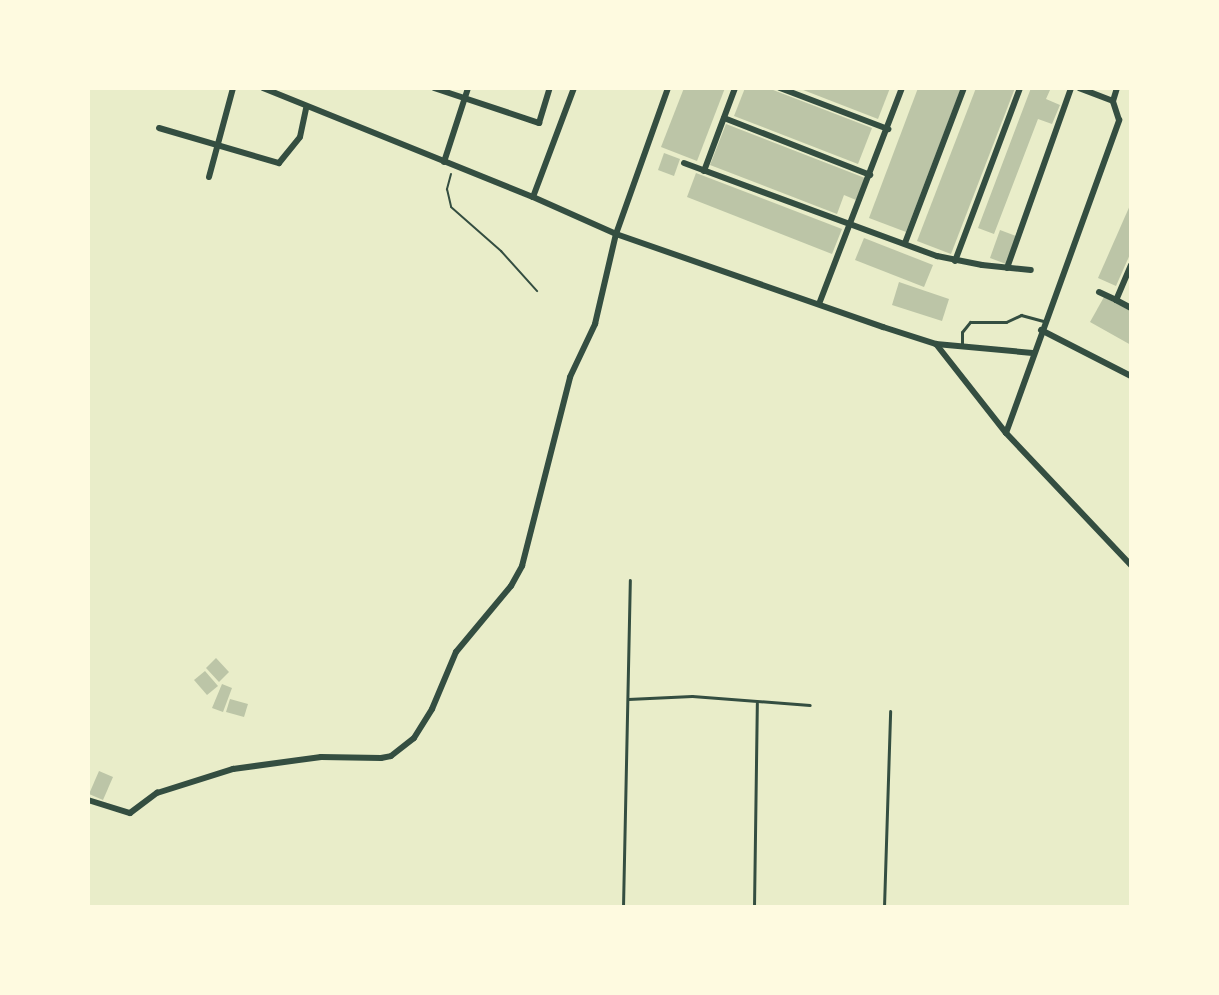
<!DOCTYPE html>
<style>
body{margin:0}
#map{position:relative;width:1219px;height:995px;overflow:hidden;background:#e9edc9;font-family:"Roboto Serif",serif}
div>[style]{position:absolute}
.building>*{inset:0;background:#bcc5a7}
.path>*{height:2px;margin:-1px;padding:0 1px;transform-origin:1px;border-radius:1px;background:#344e41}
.service>*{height:3px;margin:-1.5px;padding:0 1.5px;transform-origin:1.5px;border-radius:1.5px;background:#344e41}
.minor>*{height:6px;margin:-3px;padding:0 3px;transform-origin:3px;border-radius:3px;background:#344e41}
span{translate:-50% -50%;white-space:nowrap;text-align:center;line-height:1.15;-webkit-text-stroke:8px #fefae0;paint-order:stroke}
.frame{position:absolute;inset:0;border:90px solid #fefae0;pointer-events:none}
</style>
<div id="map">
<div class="building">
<i style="clip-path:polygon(684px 88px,725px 88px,697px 161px,661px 147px)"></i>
<i style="clip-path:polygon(745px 88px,768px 88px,872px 128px,858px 164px,734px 116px)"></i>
<i style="clip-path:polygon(798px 88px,890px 88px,878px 119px)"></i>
<i style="clip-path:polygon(918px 88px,961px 88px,906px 232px,869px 218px)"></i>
<i style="clip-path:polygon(976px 88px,1015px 88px,951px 254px,917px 241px)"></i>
<i style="clip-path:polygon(1031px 88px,1050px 90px,1046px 99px,1060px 105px,1052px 124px,1038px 119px,994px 234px,978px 228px)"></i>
<i style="clip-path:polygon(726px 124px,865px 178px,856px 200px,844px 195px,837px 214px,710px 165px)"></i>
<i style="clip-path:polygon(664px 153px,680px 159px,674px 176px,658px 170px)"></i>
<i style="clip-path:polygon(696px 173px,842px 229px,832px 254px,687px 197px)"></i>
<i style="clip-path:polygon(1131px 203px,1131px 252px,1116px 286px,1098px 278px)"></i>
<i style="clip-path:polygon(1000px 230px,1016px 236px,1006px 264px,990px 258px)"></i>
<i style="clip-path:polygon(864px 238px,933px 265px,924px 287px,855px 260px)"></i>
<i style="clip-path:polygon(899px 282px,949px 299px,942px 321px,892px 305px)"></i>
<i style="clip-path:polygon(1104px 297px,1131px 311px,1131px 345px,1090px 322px)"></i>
<i style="clip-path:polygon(216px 658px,229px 672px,219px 682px,206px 668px)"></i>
<i style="clip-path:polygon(205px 671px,218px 686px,207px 695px,194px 680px)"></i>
<i style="clip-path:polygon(222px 684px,232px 688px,223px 712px,212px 708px)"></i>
<i style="clip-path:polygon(230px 699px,248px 704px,244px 717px,226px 712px)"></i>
<i style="clip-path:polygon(99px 771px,113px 777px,103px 800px,89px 794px)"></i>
</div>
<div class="path">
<i style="left:451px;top:174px;width:16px;rotate:105deg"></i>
<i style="left:447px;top:189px;width:18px;rotate:77deg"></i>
<i style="left:451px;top:207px;width:67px;rotate:41.3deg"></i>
<i style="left:501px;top:251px;width:54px;rotate:48deg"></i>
</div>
<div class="service">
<i style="left:962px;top:346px;width:14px;rotate:-90deg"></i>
<i style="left:962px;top:332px;width:13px;rotate:-51deg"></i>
<i style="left:970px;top:322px;width:36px"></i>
<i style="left:1006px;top:322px;width:17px;rotate:-25deg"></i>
<i style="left:1021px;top:315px;width:24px;rotate:15deg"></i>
<i style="left:628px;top:699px;width:64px;rotate:-2.7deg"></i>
<i style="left:692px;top:696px;width:118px;rotate:4.4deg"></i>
<i style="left:623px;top:907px;width:327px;rotate:-88.8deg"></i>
<i style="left:754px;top:907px;width:204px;rotate:-89.2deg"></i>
<i style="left:884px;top:907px;width:196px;rotate:-88.2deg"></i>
</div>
<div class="minor">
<i style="left:263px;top:88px;width:291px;rotate:22deg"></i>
<i style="left:533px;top:197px;width:91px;rotate:24deg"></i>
<i style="left:616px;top:234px;width:283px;rotate:19.2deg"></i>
<i style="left:883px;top:327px;width:56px;rotate:17.8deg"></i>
<i style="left:936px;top:344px;width:97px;rotate:5.3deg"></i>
<i style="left:434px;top:88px;width:111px;rotate:18.4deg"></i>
<i style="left:539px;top:123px;width:37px;rotate:-73deg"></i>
<i style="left:780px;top:88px;width:116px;rotate:20.8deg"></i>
<i style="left:1113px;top:101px;width:14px;rotate:-73deg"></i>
<i style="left:724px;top:118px;width:157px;rotate:21.3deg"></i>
<i style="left:159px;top:128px;width:125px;rotate:16.3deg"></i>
<i style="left:279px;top:163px;width:33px;rotate:-51deg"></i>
<i style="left:300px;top:137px;width:30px;rotate:-78deg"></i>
<i style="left:444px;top:162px;width:78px;rotate:-72deg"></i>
<i style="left:684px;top:163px;width:270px;rotate:20.2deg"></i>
<i style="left:937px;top:256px;width:46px;rotate:11.3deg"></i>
<i style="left:982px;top:265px;width:49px;rotate:5.8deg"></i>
<i style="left:704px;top:171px;width:89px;rotate:-69.5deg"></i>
<i style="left:209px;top:177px;width:92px;rotate:-74.9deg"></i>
<i style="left:533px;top:197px;width:116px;rotate:-69.4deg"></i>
<i style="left:905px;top:243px;width:166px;rotate:-69.2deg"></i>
<i style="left:955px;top:261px;width:185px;rotate:-69.4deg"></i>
<i style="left:1131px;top:265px;width:38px;rotate:113deg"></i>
<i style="left:1116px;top:300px;width:17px;rotate:28deg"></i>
<i style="left:1007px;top:268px;width:191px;rotate:-70.4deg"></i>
<i style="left:1099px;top:292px;width:19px;rotate:25deg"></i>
<i style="left:819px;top:304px;width:231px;rotate:-69deg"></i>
<i style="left:1041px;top:330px;width:101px;rotate:27.1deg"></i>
<i style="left:936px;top:344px;width:113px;rotate:51.8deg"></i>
<i style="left:1006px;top:433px;width:182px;rotate:46.6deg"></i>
<i style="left:1006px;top:433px;width:333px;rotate:-70.1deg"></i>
<i style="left:1119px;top:120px;width:20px;rotate:-108deg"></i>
<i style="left:1113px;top:101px;width:36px;rotate:-159deg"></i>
<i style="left:88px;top:800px;width:44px;rotate:17.2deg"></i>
<i style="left:130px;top:813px;width:34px;rotate:-37deg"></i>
<i style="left:157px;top:793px;width:80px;rotate:-17.5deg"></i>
<i style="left:233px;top:769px;width:89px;rotate:-7.8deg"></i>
<i style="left:321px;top:757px;width:60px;rotate:1deg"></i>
<i style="left:381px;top:758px;width:10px;rotate:-11deg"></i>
<i style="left:391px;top:756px;width:29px;rotate:-38deg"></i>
<i style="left:414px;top:738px;width:34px;rotate:-58deg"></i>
<i style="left:432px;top:709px;width:62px;rotate:-67.2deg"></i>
<i style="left:456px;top:652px;width:86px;rotate:-50.2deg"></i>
<i style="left:511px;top:586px;width:23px;rotate:-61deg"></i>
<i style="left:522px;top:566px;width:195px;rotate:-75.7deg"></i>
<i style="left:570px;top:377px;width:59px;rotate:-64.7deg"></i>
<i style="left:595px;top:324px;width:92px;rotate:-76.9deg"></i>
<i style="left:616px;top:234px;width:155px;rotate:-70.4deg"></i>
</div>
<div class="frame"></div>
</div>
